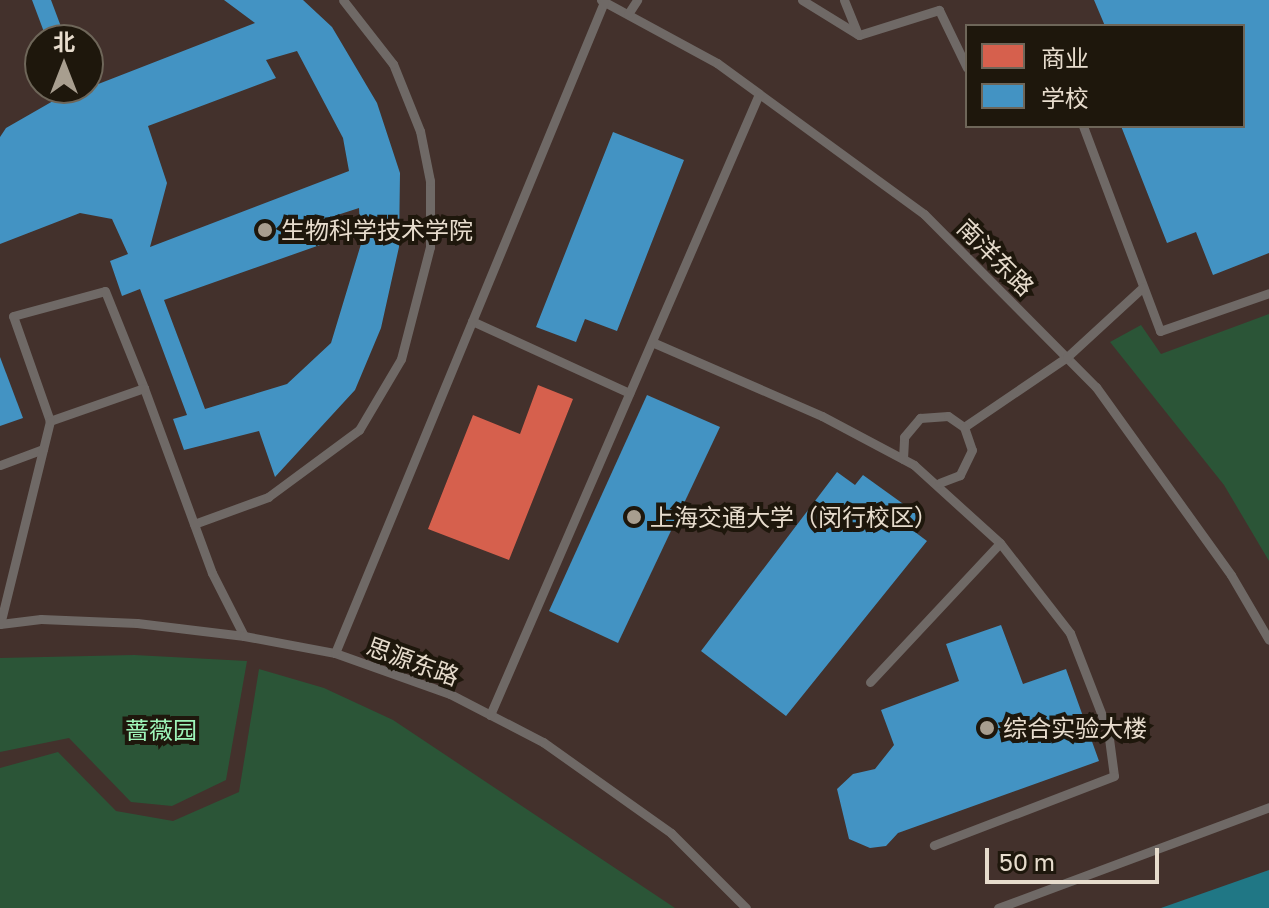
<!DOCTYPE html>
<meta charset="utf-8">
<style>
body{margin:0}
#map{position:relative;width:1269px;height:908px;overflow:hidden;background:#332b1d;font-family:"Golos Text","Noto Sans SC",sans-serif}
div>[style]{position:absolute}
.education>*{inset:0;background:#43312c}
.green>*{inset:0;background:#2b5537}
.water>*{inset:0;background:#207785}
.shops>*{inset:0;background:#d6604d}
.schools>*{inset:0;background:#4393c3}
.service>*{height:9px;margin:-4.5px;padding:0 4.5px;transform-origin:4.5px;border-radius:4.5px;background:#6f6966}
.dots>*{width:22px;height:22px;translate:-50% -50%;box-sizing:border-box;border:4px solid #1e170c;border-radius:50%}
span{translate:-50% -50%;white-space:nowrap;text-align:center;line-height:1.15;-webkit-text-stroke:8px #1e170c;paint-order:stroke}
.poi-label{font-size:24px;color:#e7dccd}
.left{translate:0 -50%;text-align:left}
.street-label{font-size:24px;color:#e7dccd}
.park-label{font-size:24px;color:#9ef5b9}
.legend{position:absolute;left:965px;top:24px;width:280px;height:104px;box-sizing:border-box;background:#1e170c;border:2px solid #6e6659;margin:0;padding:10px 14px;list-style:none;font-size:24px;color:#e7dccd}
.legend li{display:flex;align-items:center;gap:16px;height:40px}
.legend b{width:40px;border:2px solid #6e6659}
.north{position:absolute;left:24px;top:24px;width:80px;height:80px;box-sizing:border-box;background:#1e170c;border:2px solid #6e6659;border-radius:50%;rotate:0deg;font-size:22px;font-weight:700;line-height:32px;text-align:center;color:#e7dccd}
.north::after{content:'';display:block;margin:auto;width:28px;height:36px;background:#a89e8f;clip-path:polygon(50% 0,100% 100%,50% 72%,0 100%)}
.scale{position:absolute;left:985px;top:848px;width:174px;height:36px;box-sizing:border-box;border:4px solid #e7dccd;border-top:0;padding-left:10px;font-size:24px;line-height:28px;white-space:nowrap;color:#e7dccd;-webkit-text-stroke:6px #1e170c;paint-order:stroke}
</style>
<div id="map">
<div class="education">
<i style="clip-path:polygon(evenodd,0 0,1269px 0,1269px 908px,0 908px,0 0,967px 26px,1243px 26px,1243px 126px,967px 126px,967px 26px,0 0,40px 40px,88px 40px,88px 88px,40px 88px,40px 40px)"></i>
</div>
<div class="green">
<i style="clip-path:polygon(1269px 314px,1269px 561px,1224px 485px,1110px 342px,1141px 325px,1161px 354px)"></i>
<i style="clip-path:polygon(134px 655px,247px 661px,226px 780px,172px 806px,131px 802px,69px 738px,0 752px,0 658px)"></i>
<i style="clip-path:polygon(259px 669px,324px 688px,393px 720px,675px 908px,0 908px,0 768px,58px 752px,116px 811px,173px 821px,239px 792px)"></i>
</div>
<div class="water">
<i style="clip-path:polygon(1269px 870px,1269px 908px,1161px 908px)"></i>
</div>
<div class="shops">
<i style="clip-path:polygon(538px 385px,573px 399px,509px 560px,428px 529px,473px 415px,520px 434px)"></i>
</div>
<div class="schools">
<i style="clip-path:polygon(32px 0,51px 0,66px 40px,47px 40px)"></i>
<i style="clip-path:polygon(evenodd,224px 0,303px 0,332px 27px,377px 103px,400px 173px,399px 247px,381px 328px,355px 390px,275px 477px,259px 431px,184px 450px,173px 419px,187px 415px,140px 289px,122px 296px,110px 261px,128px 254px,112px 219px,80px 213px,0 244px,0 137px,6px 128px,67px 93px,65px 88px,88px 88px,255px 23px,224px 0,297px 51px,343px 138px,349px 171px,150px 247px,167px 183px,148px 126px,276px 78px,266px 60px,297px 51px,224px 0,359px 208px,361px 244px,331px 343px,287px 384px,205px 409px,164px 300px,337px 239px,328px 218px,359px 208px)"></i>
<i style="clip-path:polygon(1094px 0,1269px 0,1269px 253px,1213px 275px,1196px 232px,1167px 243px,1121px 126px,1243px 126px,1243px 26px,1105px 26px)"></i>
<i style="clip-path:polygon(613px 132px,684px 160px,617px 331px,585px 319px,576px 342px,536px 327px)"></i>
<i style="clip-path:polygon(0 357px,23px 418px,0 426px)"></i>
<i style="clip-path:polygon(647px 395px,720px 427px,618px 643px,549px 611px)"></i>
<i style="clip-path:polygon(837px 472px,855px 485px,863px 475px,920px 516px,915px 532px,927px 541px,786px 716px,701px 651px)"></i>
<i style="clip-path:polygon(1001px 625px,1023px 684px,1066px 669px,1099px 761px,898px 833px,886px 846px,870px 848px,849px 839px,837px 789px,853px 774px,875px 769px,894px 745px,881px 710px,959px 681px,946px 644px)"></i>
</div>
<div class="service">
<i style="left:601px;top:0;width:132px;rotate:28.5deg"></i>
<i style="left:717px;top:63px;width:256px;rotate:36.1deg"></i>
<i style="left:924px;top:214px;width:244px;rotate:45.2deg"></i>
<i style="left:1096px;top:387px;width:231px;rotate:54.3deg"></i>
<i style="left:1231px;top:575px;width:75px;rotate:59.7deg"></i>
<i style="left:802px;top:0;width:67px;rotate:31.6deg"></i>
<i style="left:859px;top:35px;width:84px;rotate:-17.4deg"></i>
<i style="left:939px;top:10px;width:64px;rotate:64.2deg"></i>
<i style="left:844px;top:0;width:37px;rotate:68deg"></i>
<i style="left:628px;top:14px;width:17px;rotate:-57deg"></i>
<i style="left:1083px;top:126px;width:219px;rotate:69.4deg"></i>
<i style="left:1160px;top:331px;width:115px;rotate:-19.2deg"></i>
<i style="left:472px;top:321px;width:173px;rotate:24.6deg"></i>
<i style="left:652px;top:342px;width:185px;rotate:23.5deg"></i>
<i style="left:822px;top:416px;width:104px;rotate:28deg"></i>
<i style="left:914px;top:465px;width:116px;rotate:42.2deg"></i>
<i style="left:1000px;top:543px;width:114px;rotate:52.1deg"></i>
<i style="left:1070px;top:633px;width:105px;rotate:68.8deg"></i>
<i style="left:1108px;top:731px;width:45px;rotate:82.4deg"></i>
<i style="left:1114px;top:776px;width:193px;rotate:159deg"></i>
<i style="left:50px;top:421px;width:111px;rotate:-109.4deg"></i>
<i style="left:13px;top:316px;width:95px;rotate:-15.2deg"></i>
<i style="left:105px;top:291px;width:105px;rotate:68.1deg"></i>
<i style="left:964px;top:427px;width:125px;rotate:-34.2deg"></i>
<i style="left:1067px;top:357px;width:103px;rotate:-42.6deg"></i>
<i style="left:903px;top:459px;width:22px;rotate:-87deg"></i>
<i style="left:904px;top:437px;width:25px;rotate:-50deg"></i>
<i style="left:920px;top:418px;width:28px;rotate:-4deg"></i>
<i style="left:948px;top:416px;width:19px;rotate:35deg"></i>
<i style="left:964px;top:427px;width:24px;rotate:71deg"></i>
<i style="left:972px;top:450px;width:28px;rotate:116deg"></i>
<i style="left:960px;top:475px;width:22px;rotate:159deg"></i>
<i style="left:0;top:465px;width:46px;rotate:-20.4deg"></i>
<i style="left:194px;top:524px;width:79px;rotate:-20deg"></i>
<i style="left:268px;top:497px;width:113px;rotate:-36.4deg"></i>
<i style="left:359px;top:430px;width:82px;rotate:-59.4deg"></i>
<i style="left:401px;top:359px;width:116px;rotate:-75.5deg"></i>
<i style="left:430px;top:247px;width:66px;rotate:-90deg"></i>
<i style="left:430px;top:181px;width:51px;rotate:-101.3deg"></i>
<i style="left:420px;top:131px;width:72px;rotate:-111.9deg"></i>
<i style="left:393px;top:64px;width:81px;rotate:-128deg"></i>
<i style="left:244px;top:636px;width:71px;rotate:-116.9deg"></i>
<i style="left:212px;top:573px;width:197px;rotate:-110.2deg"></i>
<i style="left:144px;top:388px;width:100px;rotate:160.7deg"></i>
<i style="left:50px;top:421px;width:209px;rotate:103.8deg"></i>
<i style="left:0;top:624px;width:41px;rotate:-7deg"></i>
<i style="left:41px;top:619px;width:96px;rotate:2.4deg"></i>
<i style="left:137px;top:623px;width:108px;rotate:6.9deg"></i>
<i style="left:244px;top:636px;width:93px;rotate:10.6deg"></i>
<i style="left:335px;top:653px;width:122px;rotate:19.6deg"></i>
<i style="left:450px;top:694px;width:105px;rotate:27.3deg"></i>
<i style="left:543px;top:742px;width:157px;rotate:35.4deg"></i>
<i style="left:671px;top:833px;width:106px;rotate:45deg"></i>
<i style="left:335px;top:653px;width:704px;rotate:-67.55deg"></i>
<i style="left:870px;top:682px;width:190px;rotate:-46.9deg"></i>
<i style="left:490px;top:715px;width:677px;rotate:-66.58deg"></i>
<i style="left:998px;top:908px;width:289px;rotate:-20.4deg"></i>
</div>
<div class="dots">
<i style="left:265px;top:230px;background:#a89e8f"></i>
<i style="left:634px;top:517px;background:#a89e8f"></i>
<i style="left:987px;top:728px;background:#a89e8f"></i>
</div>
<div class="poi-label">
<span class="left" style="left:281px;top:230px">生物科学技术学院</span>
<span class="left" style="left:650px;top:517px">上海交通大学（闵行校区）</span>
<span class="left" style="left:1003px;top:728px">综合实验大楼</span>
</div>
<div class="street-label">
<span style="left:996px;top:257px;rotate:45deg">南洋东路</span>
<span style="left:413px;top:661px;rotate:20deg">思源东路</span>
</div>
<div class="park-label">
<span style="left:161px;top:730px">蔷薇园</span>
</div>
<ul class="legend">
<li><b style="height:22px;background:#d6604d"></b>商业</li>
<li><b style="height:22px;background:#4393c3"></b>学校</li>
</ul>
<div class="north">北</div>
<div class="scale">50 m</div>
</div>
